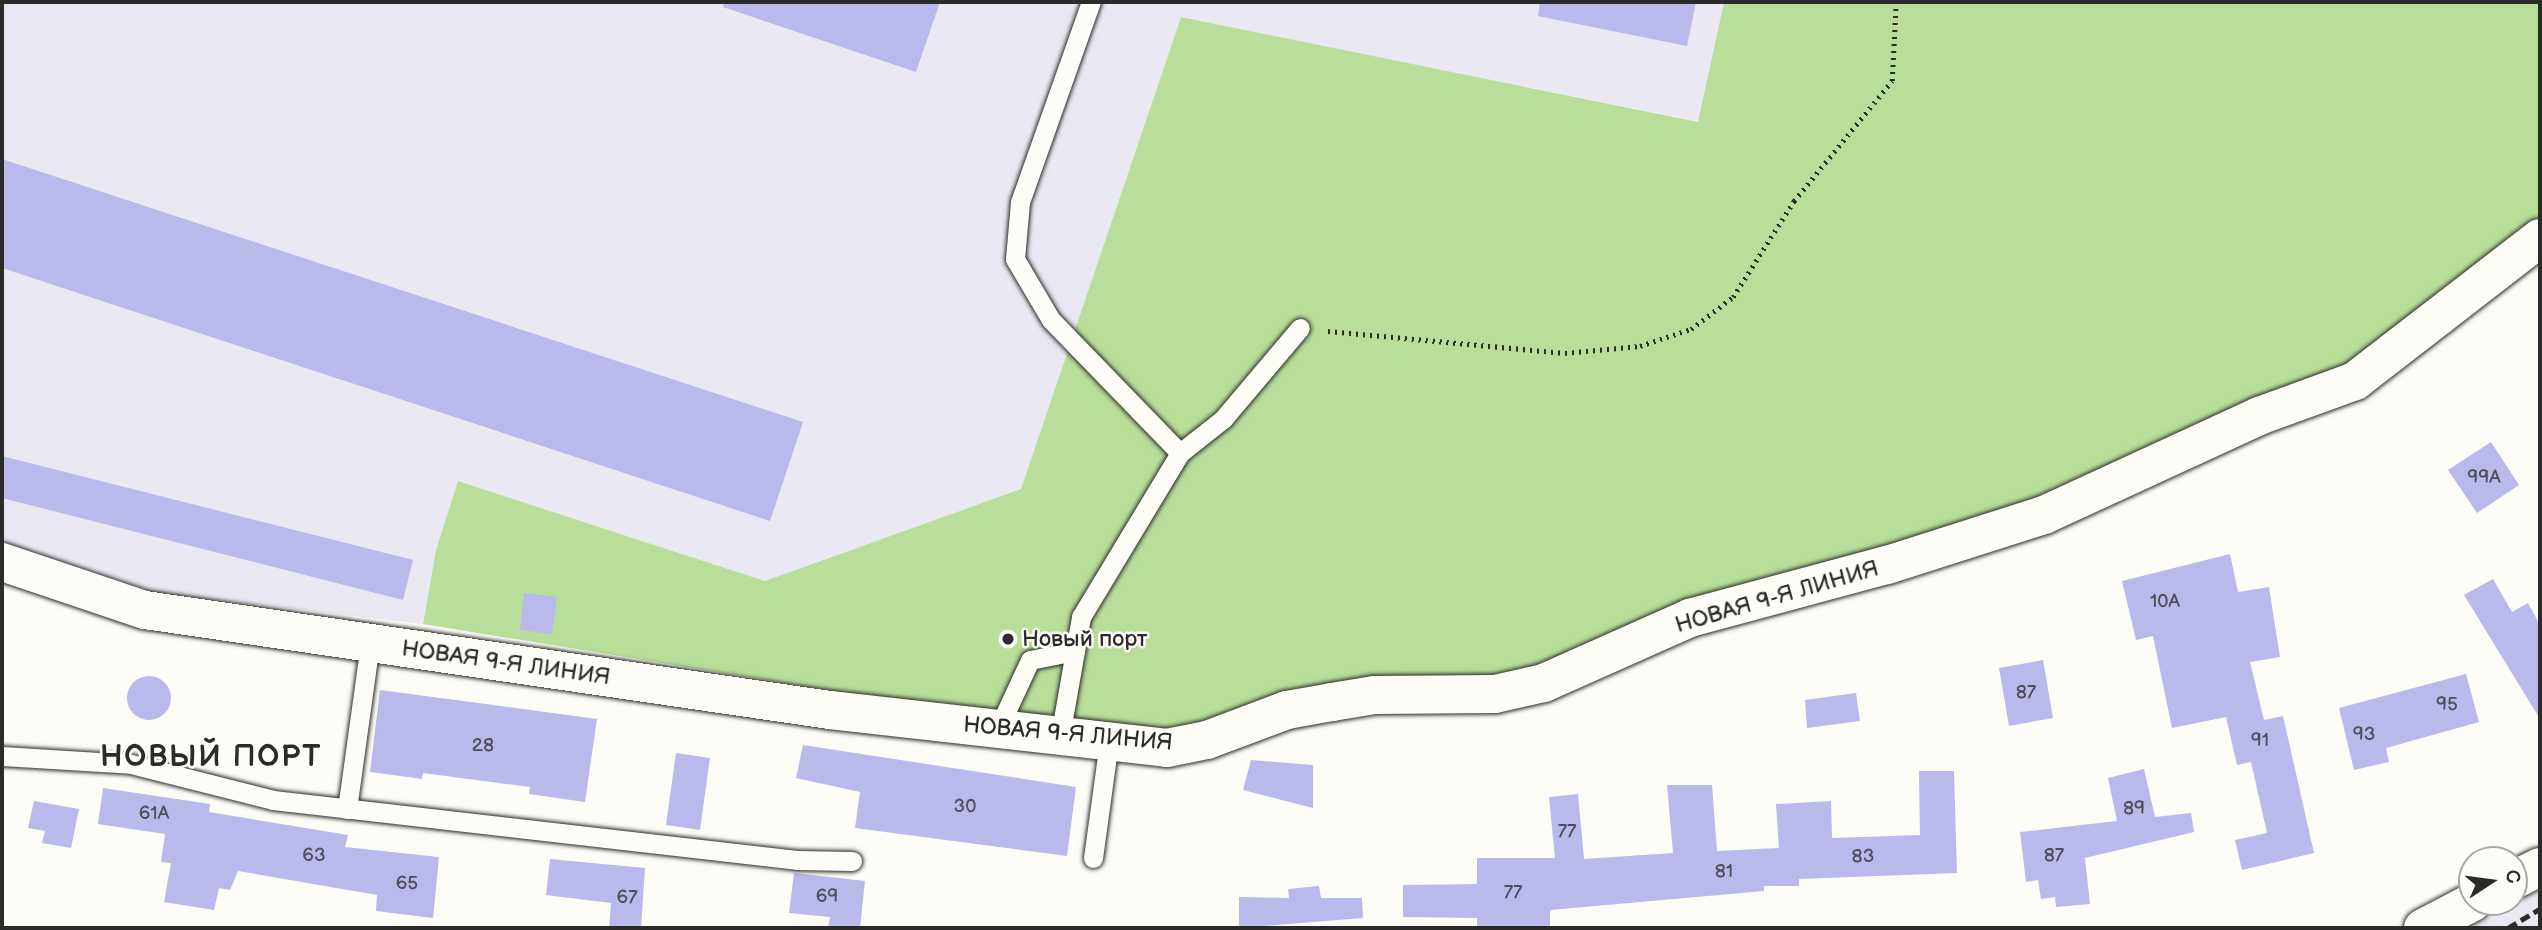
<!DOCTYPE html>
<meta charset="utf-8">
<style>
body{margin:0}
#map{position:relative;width:2542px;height:930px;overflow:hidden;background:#fdfcf7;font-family:"Balsamiq Sans",sans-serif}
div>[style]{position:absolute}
.built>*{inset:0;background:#e9e8f3}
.green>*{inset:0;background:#b8de99}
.building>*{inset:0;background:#bab9eb}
.round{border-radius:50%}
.path>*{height:4.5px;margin-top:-2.25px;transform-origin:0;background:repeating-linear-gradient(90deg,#2b2b2b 0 2px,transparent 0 7px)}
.roads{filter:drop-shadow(0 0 2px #2b2b2b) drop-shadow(0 0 2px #2b2b2b)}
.service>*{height:19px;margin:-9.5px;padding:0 9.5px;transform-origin:9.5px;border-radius:9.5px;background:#fdfcf7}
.minor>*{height:38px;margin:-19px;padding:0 19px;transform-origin:19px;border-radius:19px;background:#fdfcf7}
.rail>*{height:5px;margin-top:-2.5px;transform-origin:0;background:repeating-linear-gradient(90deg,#2b2b2b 0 10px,transparent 0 15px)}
.dots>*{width:19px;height:19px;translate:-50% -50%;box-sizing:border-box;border:4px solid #fdfcf7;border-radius:50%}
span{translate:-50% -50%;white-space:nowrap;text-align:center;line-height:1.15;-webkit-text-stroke:5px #fdfcf7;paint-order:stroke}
.number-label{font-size:19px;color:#4f4e5b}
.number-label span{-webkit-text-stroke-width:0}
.street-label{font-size:23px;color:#2b2b2b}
.poi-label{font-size:23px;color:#2b2b2b}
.left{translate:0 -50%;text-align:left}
.district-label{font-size:30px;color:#2b2b2b;font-weight:700;letter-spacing:2px}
.frame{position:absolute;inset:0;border:4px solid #2b2b2b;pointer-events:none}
.north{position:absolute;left:2458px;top:846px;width:70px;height:70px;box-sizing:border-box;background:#fdfcf7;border:2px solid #a9a8a5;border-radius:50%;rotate:77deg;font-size:19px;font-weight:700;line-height:28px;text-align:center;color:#2b2b2b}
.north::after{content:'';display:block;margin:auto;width:24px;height:32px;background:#2b2b2b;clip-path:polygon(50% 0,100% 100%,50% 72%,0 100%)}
</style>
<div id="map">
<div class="built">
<i style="clip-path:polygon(2px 2px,1724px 2px,1699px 122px,1181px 17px,1021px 489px,765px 581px,458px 481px,436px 550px,423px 624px,159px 593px,2px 541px)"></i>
<i style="clip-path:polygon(2540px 891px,2540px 928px,2470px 928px)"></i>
</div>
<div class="green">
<i style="clip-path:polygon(1724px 2px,2540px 2px,2540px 220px,2388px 345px,2039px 502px,1539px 674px,1166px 736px,834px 691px,423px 624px,436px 550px,458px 481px,765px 581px,1021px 489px,1181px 17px,1698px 122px)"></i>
</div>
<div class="building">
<i style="clip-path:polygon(724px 2px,940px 2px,916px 72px,723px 7px)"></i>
<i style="clip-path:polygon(1540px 2px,1696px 2px,1687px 46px,1538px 16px)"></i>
<i style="clip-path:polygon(2px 159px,803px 422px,770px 521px,2px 268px)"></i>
<i style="clip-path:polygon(2491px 442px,2519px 485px,2477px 513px,2448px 470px)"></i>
<i style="clip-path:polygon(2px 456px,413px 560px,403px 600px,2px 498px)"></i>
<i style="clip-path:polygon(2230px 554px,2238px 592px,2269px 587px,2280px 657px,2250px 662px,2264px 720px,2283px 716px,2314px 853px,2242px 870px,2235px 840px,2267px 833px,2251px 762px,2237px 765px,2226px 717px,2172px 728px,2153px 636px,2136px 640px,2122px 581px)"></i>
<i style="clip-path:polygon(2493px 579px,2512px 612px,2528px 603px,2540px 625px,2540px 719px,2464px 595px)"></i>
<i style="clip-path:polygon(524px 593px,557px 597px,552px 634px,520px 630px)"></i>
<i style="clip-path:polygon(2043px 660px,2053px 718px,2009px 726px,1999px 668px)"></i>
<i style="clip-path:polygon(2466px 674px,2479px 722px,2386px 748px,2389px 762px,2354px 770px,2339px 708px)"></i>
<i class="round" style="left:127px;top:676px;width:44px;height:44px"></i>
<i style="clip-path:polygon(380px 690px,597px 719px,585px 802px,529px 794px,530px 787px,423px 773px,422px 779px,370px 772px)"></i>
<i style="clip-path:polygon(1856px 693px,1860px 721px,1807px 728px,1805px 700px)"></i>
<i style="clip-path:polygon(803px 745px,1076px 787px,1067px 856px,855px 828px,860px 792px,796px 778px)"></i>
<i style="clip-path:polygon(676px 753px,710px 758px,700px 830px,666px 825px)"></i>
<i style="clip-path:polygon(1251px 760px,1313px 765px,1313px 808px,1243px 790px)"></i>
<i style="clip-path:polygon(2144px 769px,2155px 817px,2191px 813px,2194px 832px,2085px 858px,2090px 904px,2056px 907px,2055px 897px,2041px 899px,2038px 880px,2026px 882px,2020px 832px,2117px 821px,2108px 778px)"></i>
<i style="clip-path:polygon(1919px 771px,1954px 771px,1957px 873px,1799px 879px,1799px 886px,1764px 886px,1764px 891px,1550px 910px,1550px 928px,1477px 928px,1477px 918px,1403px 917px,1403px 885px,1477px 884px,1477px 858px,1555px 858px,1549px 797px,1578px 794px,1584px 859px,1673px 853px,1667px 785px,1712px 785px,1717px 851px,1779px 848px,1776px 804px,1831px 801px,1832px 838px,1920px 835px)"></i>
<i style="clip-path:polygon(103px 788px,210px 804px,209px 812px,348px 835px,345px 847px,439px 857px,433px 918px,376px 911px,377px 895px,238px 871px,230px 890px,219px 888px,214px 910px,164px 902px,171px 863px,161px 862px,165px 834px,98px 824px)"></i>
<i style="clip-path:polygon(34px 801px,79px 809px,71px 848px,42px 843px,45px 831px,28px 828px)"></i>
<i style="clip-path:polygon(550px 859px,645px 868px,641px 928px,609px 928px,611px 903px,546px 895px)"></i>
<i style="clip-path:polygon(794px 873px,865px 881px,860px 928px,828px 928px,830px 917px,789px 913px)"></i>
<i style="clip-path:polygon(1319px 886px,1321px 898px,1362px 898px,1363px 918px,1239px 928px,1239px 897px,1289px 898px,1288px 889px)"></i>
</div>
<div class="path">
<i style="left:1328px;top:331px;width:238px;rotate:5.3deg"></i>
<i style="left:1565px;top:353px;width:75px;rotate:-5.3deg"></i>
<i style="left:1640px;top:346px;width:54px;rotate:-18.4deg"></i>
<i style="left:1691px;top:329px;width:53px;rotate:-37.3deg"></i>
<i style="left:1733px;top:297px;width:114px;rotate:-57.6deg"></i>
<i style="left:1794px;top:201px;width:155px;rotate:-50.8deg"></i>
<i style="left:1892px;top:81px;width:79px;rotate:-87.1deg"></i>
</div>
<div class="roads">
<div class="service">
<i style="left:1180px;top:453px;width:55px;rotate:-38.3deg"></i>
<i style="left:1223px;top:419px;width:119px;rotate:-49.8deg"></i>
<i style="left:1075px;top:651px;width:35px;rotate:-80deg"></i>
<i style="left:1081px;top:617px;width:192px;rotate:-58.9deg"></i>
<i style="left:1180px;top:453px;width:185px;rotate:-134.1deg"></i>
<i style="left:1051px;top:320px;width:71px;rotate:-120.5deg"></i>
<i style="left:1015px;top:259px;width:57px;rotate:-85deg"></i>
<i style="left:1020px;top:202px;width:212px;rotate:-70.5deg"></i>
<i style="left:998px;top:729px;width:76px;rotate:-65.1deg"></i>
<i style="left:1030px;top:660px;width:46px;rotate:-11.3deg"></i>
<i style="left:1075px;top:651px;width:86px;rotate:100deg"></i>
<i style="left:2px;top:756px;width:129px;rotate:3.5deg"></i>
<i style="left:131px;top:764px;width:146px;rotate:14.2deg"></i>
<i style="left:273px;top:800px;width:527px;rotate:6.53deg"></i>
<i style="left:797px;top:860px;width:55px;rotate:1deg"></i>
<i style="left:347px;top:809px;width:168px;rotate:-82.1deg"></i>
<i style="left:1093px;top:858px;width:118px;rotate:-82.2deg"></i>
</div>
<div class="minor">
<i style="left:2px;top:562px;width:151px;rotate:18.6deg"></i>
<i style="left:145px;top:610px;width:692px;rotate:8.31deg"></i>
<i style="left:830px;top:710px;width:339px;rotate:6.4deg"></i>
<i style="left:1167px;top:748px;width:41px;rotate:-11.3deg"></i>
<i style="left:1207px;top:740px;width:85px;rotate:-20.6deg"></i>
<i style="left:1287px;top:710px;width:46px;rotate:-10.1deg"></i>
<i style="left:1332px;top:702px;width:43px;rotate:-9.5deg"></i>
<i style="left:1374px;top:695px;width:121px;rotate:-0.5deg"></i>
<i style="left:1495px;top:694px;width:50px;rotate:-12.7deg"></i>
<i style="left:1544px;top:683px;width:160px;rotate:-24deg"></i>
<i style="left:1690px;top:618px;width:204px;rotate:-15.1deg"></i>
<i style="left:1887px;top:565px;width:165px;rotate:-17.7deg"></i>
<i style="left:2044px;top:515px;width:237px;rotate:-24.7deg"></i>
<i style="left:2259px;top:416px;width:102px;rotate:-20deg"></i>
<i style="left:2355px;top:381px;width:234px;rotate:-37.7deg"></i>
<i style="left:2514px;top:880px;width:29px;rotate:-27deg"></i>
<i style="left:2423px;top:928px;width:56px;rotate:-27.5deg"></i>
</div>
</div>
<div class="rail">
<i style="left:2508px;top:928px;width:37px;rotate:-31deg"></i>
</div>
<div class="dots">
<i style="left:1008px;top:639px;background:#2b2b2b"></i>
</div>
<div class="number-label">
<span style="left:2484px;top:478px">99А</span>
<span style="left:2165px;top:602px">10А</span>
<span style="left:2026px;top:693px">87</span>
<span style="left:2447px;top:705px">95</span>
<span style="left:2364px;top:735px">93</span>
<span style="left:2260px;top:741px">91</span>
<span style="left:483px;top:746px">28</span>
<span style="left:965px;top:807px">30</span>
<span style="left:2134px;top:809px">89</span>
<span style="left:154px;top:814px">61А</span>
<span style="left:1567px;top:832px">77</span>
<span style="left:314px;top:856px">63</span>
<span style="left:2054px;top:856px">87</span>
<span style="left:1863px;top:857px">83</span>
<span style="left:1724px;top:872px">81</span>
<span style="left:407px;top:884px">65</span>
<span style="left:1513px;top:893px">77</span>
<span style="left:827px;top:897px">69</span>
<span style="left:627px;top:898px">67</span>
</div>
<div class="street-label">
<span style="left:1777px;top:597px;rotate:-16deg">НОВАЯ 9-Я ЛИНИЯ</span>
<span style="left:506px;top:663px;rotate:8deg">НОВАЯ 9-Я ЛИНИЯ</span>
<span style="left:1068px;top:734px;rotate:5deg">НОВАЯ 9-Я ЛИНИЯ</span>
</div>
<div class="poi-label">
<span class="left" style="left:1022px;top:639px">Новый порт</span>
</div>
<div class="district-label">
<span style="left:211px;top:757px">НОВЫЙ ПОРТ</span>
</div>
<div class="frame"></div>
<div class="north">С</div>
</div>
